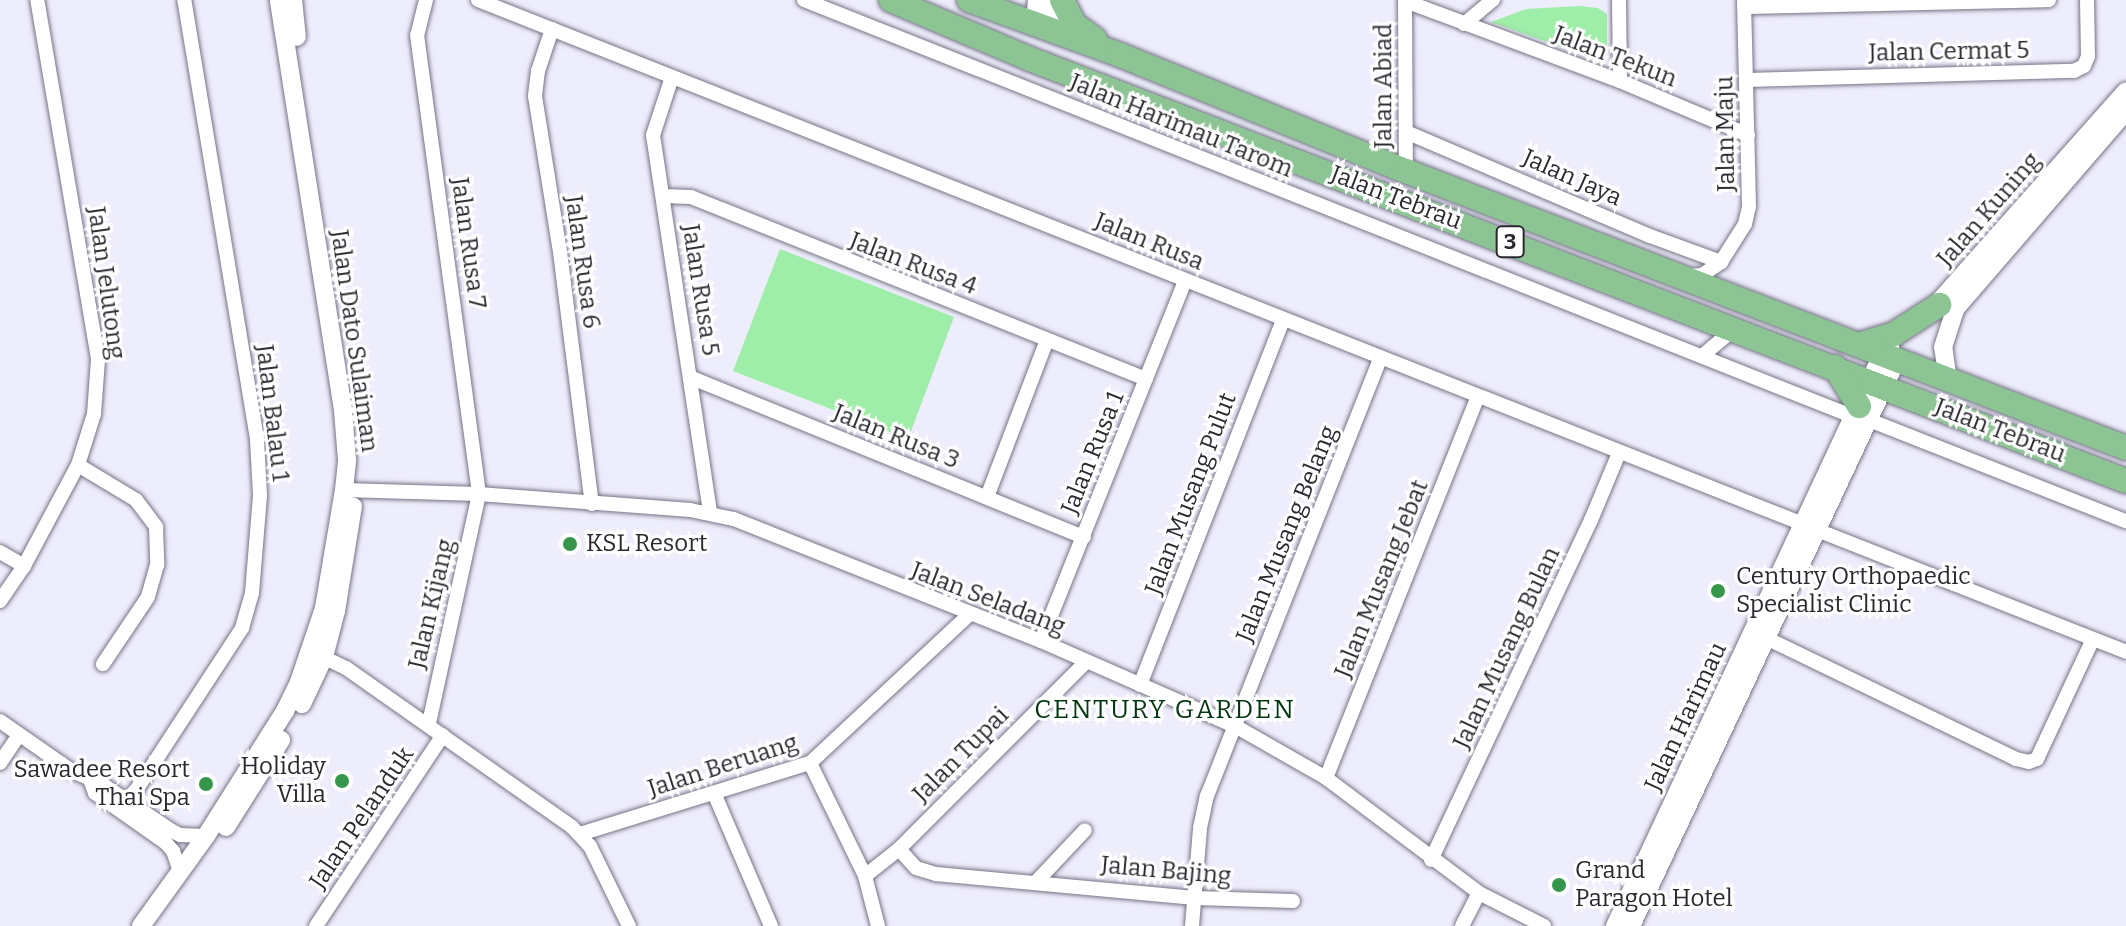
<!DOCTYPE html>
<style>
body{margin:0}
#map{position:relative;width:2126px;height:926px;overflow:hidden;background:#eeedfc;font-family:Bitter,serif}
div>[style]{position:absolute}
.green>*{inset:0;background:#9eeda8}
.roads{filter:drop-shadow(0 0 2px #757485) drop-shadow(0 0 2px #757485)}
.minor>*{height:14px;margin:-7px;padding:0 7px;transform-origin:7px;border-radius:7px;background:#fff}
.tertiary>*{height:18px;margin:-9px;padding:0 9px;transform-origin:9px;border-radius:9px;background:#fff}
.secondary>*{height:20px;margin:-10px;padding:0 10px;transform-origin:10px;border-radius:10px;background:#fff}
.trunk>*{height:24px;margin:-12px;padding:0 12px;transform-origin:12px;border-radius:12px;background:#8cc493}
.dots>*{width:22px;height:22px;translate:-50% -50%;box-sizing:border-box;border:4px solid #fff;border-radius:50%}
span{translate:-50% -50%;white-space:nowrap;text-align:center;line-height:1.15;-webkit-text-stroke:6px #fff;paint-order:stroke}
.shield-label span{padding:2px 6px;background:#fff;border:2px solid;border-radius:6px;-webkit-text-stroke-width:0}
.shield-label{font-size:22px;color:#2a2930;font-weight:700}
.street-label{font-size:24px;color:#2a2930}
.poi-label{font-size:24px;color:#2a2930}
.left{translate:0 -50%;text-align:left}
.right{translate:-100% -50%;text-align:right}
.neighbourhood-label{font-size:26px;color:#063713;letter-spacing:2px}
</style>
<div id="map">
<div class="green">
<i style="clip-path:polygon(1579px 6px,1598px 8px,1607px 14px,1607px 57px,1601px 61px,1491px 22px,1526px 9px)"></i>
<i style="clip-path:polygon(780px 249px,954px 317px,908px 439px,733px 371px)"></i>
</div>
<div class="roads">
<div class="minor">
<i style="left:426px;top:0;width:36px;rotate:104deg"></i>
<i style="left:417px;top:35px;width:463px;rotate:82.3deg"></i>
<i style="left:479px;top:494px;width:235px;rotate:102.3deg"></i>
<i style="left:478px;top:0;width:1425px;rotate:21.58deg"></i>
<i style="left:804px;top:0;width:1130px;rotate:21.66deg"></i>
<i style="left:1405px;top:0;width:171px;rotate:89.7deg"></i>
<i style="left:1619px;top:0;width:81px;rotate:89.3deg"></i>
<i style="left:1405px;top:1px;width:229px;rotate:20.4deg"></i>
<i style="left:1620px;top:81px;width:139px;rotate:22.9deg"></i>
<i style="left:1744px;top:7px;width:305px;rotate:-1.3deg"></i>
<i style="left:1464px;top:24px;width:38px;rotate:-40deg"></i>
<i style="left:552px;top:29px;width:44px;rotate:108.4deg"></i>
<i style="left:538px;top:71px;width:25px;rotate:97deg"></i>
<i style="left:535px;top:96px;width:158px;rotate:80.9deg"></i>
<i style="left:560px;top:252px;width:254px;rotate:82.8deg"></i>
<i style="left:672px;top:77px;width:61px;rotate:108.1deg"></i>
<i style="left:653px;top:135px;width:382px;rotate:81.4deg"></i>
<i style="left:1747px;top:80px;width:327px;rotate:-1.6deg"></i>
<i style="left:2074px;top:71px;width:11px;rotate:-27deg"></i>
<i style="left:2084px;top:66px;width:11px;rotate:-68deg"></i>
<i style="left:2088px;top:56px;width:56px;rotate:-91deg"></i>
<i style="left:1406px;top:132px;width:265px;rotate:23.1deg"></i>
<i style="left:1650px;top:236px;width:76px;rotate:20.1deg"></i>
<i style="left:663px;top:196px;width:28px;rotate:2deg"></i>
<i style="left:691px;top:197px;width:490px;rotate:21.8deg"></i>
<i style="left:1688px;top:276px;width:14px;rotate:-4deg"></i>
<i style="left:1702px;top:275px;width:23px;rotate:-34deg"></i>
<i style="left:1721px;top:262px;width:45px;rotate:-57.7deg"></i>
<i style="left:1745px;top:224px;width:18px;rotate:-77deg"></i>
<i style="left:1749px;top:206px;width:206px;rotate:-91.4deg"></i>
<i style="left:1702px;top:356px;width:42px;rotate:-40.2deg"></i>
<i style="left:692px;top:378px;width:423px;rotate:22.1deg"></i>
<i style="left:1869px;top:420px;width:276px;rotate:21.5deg"></i>
<i style="left:78px;top:465px;width:68px;rotate:31.1deg"></i>
<i style="left:136px;top:500px;width:34px;rotate:53deg"></i>
<i style="left:156px;top:527px;width:38px;rotate:88deg"></i>
<i style="left:157px;top:565px;width:33px;rotate:106deg"></i>
<i style="left:148px;top:597px;width:81px;rotate:123.9deg"></i>
<i style="left:344px;top:490px;width:135px;rotate:1.7deg"></i>
<i style="left:479px;top:494px;width:212px;rotate:4.3deg"></i>
<i style="left:690px;top:510px;width:45px;rotate:11.6deg"></i>
<i style="left:734px;top:519px;width:330px;rotate:21.7deg"></i>
<i style="left:1041px;top:641px;width:212px;rotate:23.7deg"></i>
<i style="left:1235px;top:726px;width:105px;rotate:29.7deg"></i>
<i style="left:1326px;top:778px;width:191px;rotate:36.9deg"></i>
<i style="left:1479px;top:893px;width:73px;rotate:26.9deg"></i>
<i style="left:987px;top:497px;width:168px;rotate:-69.1deg"></i>
<i style="left:1817px;top:530px;width:332px;rotate:21.5deg"></i>
<i style="left:0;top:552px;width:28px;rotate:30deg"></i>
<i style="left:0;top:601px;width:42px;rotate:-55.6deg"></i>
<i style="left:24px;top:566px;width:115px;rotate:-61.9deg"></i>
<i style="left:78px;top:465px;width:53px;rotate:-72.6deg"></i>
<i style="left:94px;top:414px;width:55px;rotate:-85.8deg"></i>
<i style="left:98px;top:359px;width:364px;rotate:-99.6deg"></i>
<i style="left:1766px;top:638px;width:278px;rotate:25.8deg"></i>
<i style="left:2016px;top:759px;width:13px;rotate:13deg"></i>
<i style="left:2029px;top:762px;width:9px;rotate:-21deg"></i>
<i style="left:2037px;top:759px;width:132px;rotate:-65deg"></i>
<i style="left:1041px;top:641px;width:388px;rotate:-68.2deg"></i>
<i style="left:317px;top:654px;width:32px;rotate:26deg"></i>
<i style="left:346px;top:668px;width:276px;rotate:35.1deg"></i>
<i style="left:572px;top:827px;width:26px;rotate:47deg"></i>
<i style="left:590px;top:846px;width:89px;rotate:64deg"></i>
<i style="left:1140px;top:685px;width:392px;rotate:-68.6deg"></i>
<i style="left:0;top:721px;width:88px;rotate:34.8deg"></i>
<i style="left:72px;top:771px;width:33px;rotate:23deg"></i>
<i style="left:102px;top:784px;width:84px;rotate:33.9deg"></i>
<i style="left:172px;top:831px;width:9px;rotate:27deg"></i>
<i style="left:180px;top:835px;width:26px;rotate:2deg"></i>
<i style="left:0;top:763px;width:34px;rotate:-56deg"></i>
<i style="left:810px;top:763px;width:126px;rotate:64deg"></i>
<i style="left:865px;top:876px;width:52px;rotate:75.4deg"></i>
<i style="left:1326px;top:778px;width:410px;rotate:-68.3deg"></i>
<i style="left:91px;top:782px;width:12px;rotate:70deg"></i>
<i style="left:95px;top:793px;width:87px;rotate:35.2deg"></i>
<i style="left:166px;top:843px;width:11px;rotate:49deg"></i>
<i style="left:173px;top:851px;width:21px;rotate:71deg"></i>
<i style="left:714px;top:793px;width:145px;rotate:66.8deg"></i>
<i style="left:129px;top:801px;width:207px;rotate:-56.8deg"></i>
<i style="left:242px;top:628px;width:36px;rotate:-74deg"></i>
<i style="left:252px;top:593px;width:98px;rotate:-85.3deg"></i>
<i style="left:260px;top:495px;width:56px;rotate:-93.1deg"></i>
<i style="left:257px;top:439px;width:445px;rotate:-99.4deg"></i>
<i style="left:580px;top:834px;width:241px;rotate:-17.2deg"></i>
<i style="left:810px;top:763px;width:219px;rotate:-43deg"></i>
<i style="left:899px;top:849px;width:25px;rotate:48deg"></i>
<i style="left:916px;top:868px;width:21px;rotate:17deg"></i>
<i style="left:936px;top:874px;width:260px;rotate:5.3deg"></i>
<i style="left:1195px;top:898px;width:98px;rotate:1.8deg"></i>
<i style="left:1431px;top:860px;width:376px;rotate:-64.8deg"></i>
<i style="left:1591px;top:520px;width:73px;rotate:-67.3deg"></i>
<i style="left:865px;top:876px;width:43px;rotate:-38.5deg"></i>
<i style="left:899px;top:849px;width:264px;rotate:-45deg"></i>
<i style="left:1036px;top:882px;width:71px;rotate:-46.7deg"></i>
<i style="left:316px;top:926px;width:229px;rotate:-56.4deg"></i>
<i style="left:1192px;top:926px;width:98px;rotate:-85.3deg"></i>
<i style="left:1200px;top:828px;width:33px;rotate:-78deg"></i>
<i style="left:1207px;top:796px;width:471px;rotate:-68.4deg"></i>
<i style="left:1462px;top:926px;width:37px;rotate:-63deg"></i>
</div>
<div class="tertiary">
<i style="left:293px;top:0;width:37px;rotate:84deg"></i>
<i style="left:1930px;top:312px;width:295px;rotate:-48.4deg"></i>
<i style="left:1948px;top:381px;width:34px;rotate:-98deg"></i>
<i style="left:1943px;top:347px;width:40px;rotate:-72deg"></i>
<i style="left:1955px;top:309px;width:262px;rotate:-49.2deg"></i>
<i style="left:302px;top:704px;width:52px;rotate:-64.9deg"></i>
<i style="left:324px;top:657px;width:48px;rotate:-75.4deg"></i>
<i style="left:336px;top:611px;width:106px;rotate:-80.8deg"></i>
<i style="left:226px;top:827px;width:103px;rotate:-57.7deg"></i>
<i style="left:141px;top:926px;width:111px;rotate:-54.2deg"></i>
<i style="left:206px;top:836px;width:148px;rotate:-57.7deg"></i>
<i style="left:285px;top:711px;width:32px;rotate:-64deg"></i>
<i style="left:299px;top:682px;width:78px;rotate:-71.3deg"></i>
<i style="left:324px;top:608px;width:120px;rotate:-80.4deg"></i>
<i style="left:344px;top:490px;width:30px;rotate:-84deg"></i>
<i style="left:347px;top:460px;width:50px;rotate:-94.6deg"></i>
<i style="left:343px;top:410px;width:415px;rotate:-98.9deg"></i>
<i style="left:1615px;top:926px;width:630px;rotate:-64.94deg"></i>
<i style="left:1882px;top:355px;width:11px;rotate:-41deg"></i>
<i style="left:1631px;top:926px;width:624px;rotate:-64.87deg"></i>
</div>
<div class="secondary">
<i style="left:1038px;top:0;width:12px;rotate:95deg"></i>
<i style="left:1037px;top:12px;width:18px;rotate:68deg"></i>
<i style="left:1044px;top:29px;width:19px;rotate:-51deg"></i>
<i style="left:1056px;top:14px;width:14px;rotate:-86deg"></i>
</div>
<div class="trunk">
<i style="left:891px;top:0;width:151px;rotate:23deg"></i>
<i style="left:1030px;top:59px;width:1174px;rotate:21.06deg"></i>
<i style="left:969px;top:0;width:161px;rotate:20deg"></i>
<i style="left:1120px;top:55px;width:309px;rotate:22.1deg"></i>
<i style="left:1406px;top:171px;width:771px;rotate:21.04deg"></i>
<i style="left:1062px;top:0;width:27px;rotate:63deg"></i>
<i style="left:1074px;top:24px;width:26px;rotate:36deg"></i>
<i style="left:1858px;top:345px;width:38px;rotate:-17deg"></i>
<i style="left:1894px;top:334px;width:54px;rotate:-32.8deg"></i>
<i style="left:1835px;top:367px;width:46px;rotate:58.4deg"></i>
</div>
</div>
<div class="dots">
<i style="left:570px;top:544px;background:#36964a"></i>
<i style="left:1718px;top:591px;background:#36964a"></i>
<i style="left:342px;top:781px;background:#36964a"></i>
<i style="left:206px;top:784px;background:#36964a"></i>
<i style="left:1559px;top:885px;background:#36964a"></i>
</div>
<div class="shield-label">
<span style="left:1510px;top:242px">3</span>
</div>
<div class="street-label">
<span style="left:1949px;top:52px;rotate:-1deg">Jalan Cermat 5</span>
<span style="left:1615px;top:57px;rotate:21deg">Jalan Tekun</span>
<span style="left:1384px;top:86px;rotate:-90deg">Jalan Abiad</span>
<span style="left:1181px;top:126px;rotate:22deg">Jalan Harimau Tarom</span>
<span style="left:1726px;top:134px;rotate:-91deg">Jalan Maju</span>
<span style="left:1572px;top:178px;rotate:24deg">Jalan Jaya</span>
<span style="left:1396px;top:198px;rotate:21deg">Jalan Tebrau</span>
<span style="left:1989px;top:210px;rotate:-49deg">Jalan Kuning</span>
<span style="left:1149px;top:242px;rotate:22deg">Jalan Rusa</span>
<span style="left:468px;top:243px;rotate:82deg">Jalan Rusa 7</span>
<span style="left:582px;top:262px;rotate:82deg">Jalan Rusa 6</span>
<span style="left:913px;top:264px;rotate:21deg">Jalan Rusa 4</span>
<span style="left:106px;top:283px;rotate:82deg">Jalan Jelutong</span>
<span style="left:700px;top:290px;rotate:81deg">Jalan Rusa 5</span>
<span style="left:354px;top:341px;rotate:82deg">Jalan Dato Sulaiman</span>
<span style="left:272px;top:413px;rotate:83deg">Jalan Balau 1</span>
<span style="left:2000px;top:431px;rotate:21deg">Jalan Tebrau</span>
<span style="left:896px;top:437px;rotate:22deg">Jalan Rusa 3</span>
<span style="left:1093px;top:453px;rotate:-68deg">Jalan Rusa 1</span>
<span style="left:1191px;top:494px;rotate:-69deg">Jalan Musang Pulut</span>
<span style="left:1287px;top:534px;rotate:-68deg">Jalan Musang Belang</span>
<span style="left:1382px;top:579px;rotate:-68deg">Jalan Musang Jebat</span>
<span style="left:988px;top:599px;rotate:21deg">Jalan Seladang</span>
<span style="left:432px;top:604px;rotate:-77deg">Jalan Kijang</span>
<span style="left:1507px;top:648px;rotate:-65deg">Jalan Musang Bulan</span>
<span style="left:1686px;top:717px;rotate:-65deg">Jalan Harimau</span>
<span style="left:961px;top:755px;rotate:-45deg">Jalan Tupai</span>
<span style="left:723px;top:766px;rotate:-18deg">Jalan Beruang</span>
<span style="left:362px;top:818px;rotate:-56deg">Jalan Pelanduk</span>
<span style="left:1166px;top:871px;rotate:5deg">Jalan Bajing</span>
</div>
<div class="poi-label">
<span class="left" style="left:586px;top:544px">KSL Resort</span>
<span class="left" style="left:1736px;top:591px">Century Orthopaedic<br>Specialist Clinic</span>
<span class="right" style="left:326px;top:781px">Holiday<br>Villa</span>
<span class="right" style="left:190px;top:784px">Sawadee Resort<br>Thai Spa</span>
<span class="left" style="left:1575px;top:885px">Grand<br>Paragon Hotel</span>
</div>
<div class="neighbourhood-label">
<span style="left:1165px;top:710px">CENTURY GARDEN</span>
</div>
</div>
